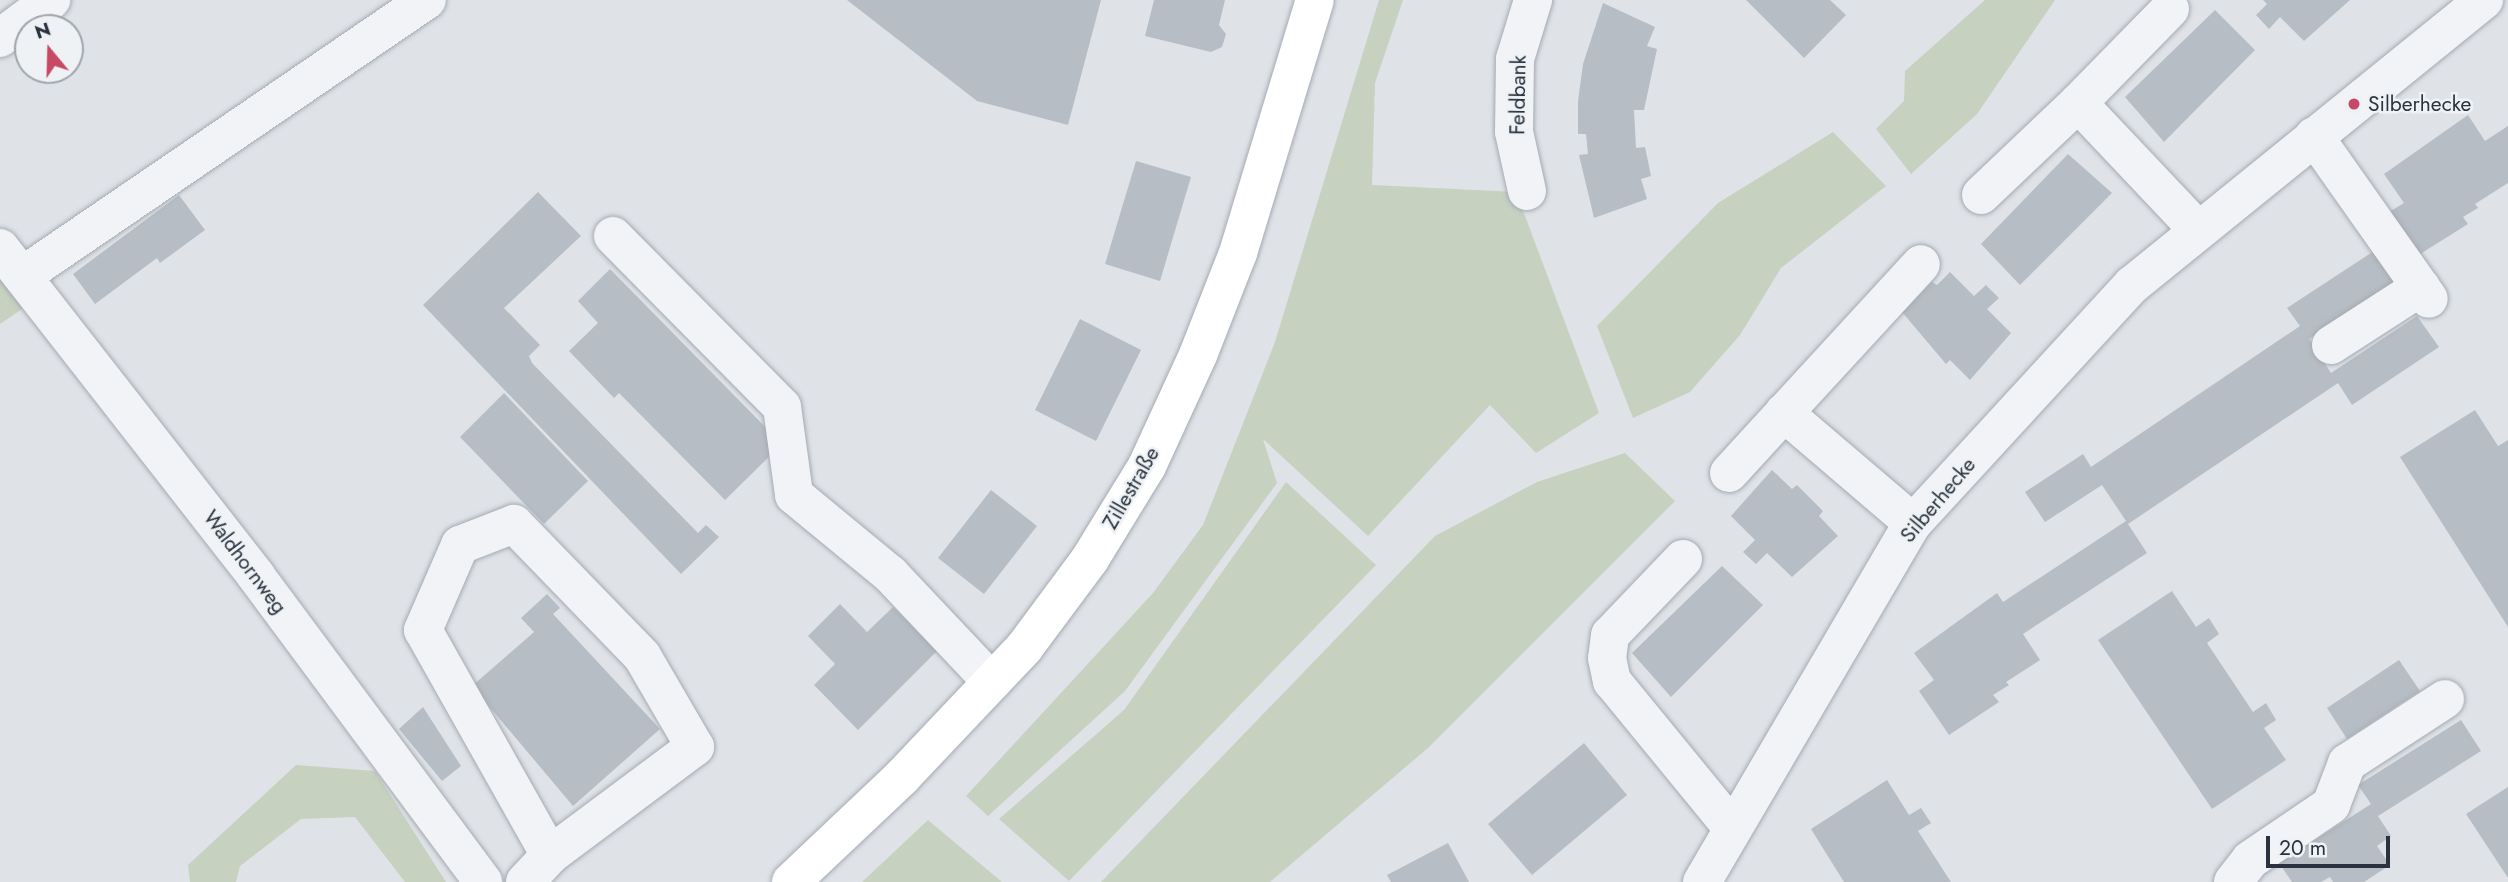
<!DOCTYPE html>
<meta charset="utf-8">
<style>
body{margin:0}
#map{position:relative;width:2508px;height:882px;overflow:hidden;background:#dfe3e8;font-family:Jost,sans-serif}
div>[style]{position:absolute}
.green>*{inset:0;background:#c6d1c0}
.building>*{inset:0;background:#b6bdc4}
.roads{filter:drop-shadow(0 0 2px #a5aab2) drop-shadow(0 0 2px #a5aab2)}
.minor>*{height:38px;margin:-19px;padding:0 19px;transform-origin:19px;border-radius:19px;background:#f2f3f6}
.major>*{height:38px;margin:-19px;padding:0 19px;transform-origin:19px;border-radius:19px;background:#fff}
.dots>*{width:19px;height:19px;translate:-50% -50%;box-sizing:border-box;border:4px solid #eef2f5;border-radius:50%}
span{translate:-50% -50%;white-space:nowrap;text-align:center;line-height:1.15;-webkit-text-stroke:5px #eef2f5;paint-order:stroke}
.street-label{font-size:21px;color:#29323e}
.poi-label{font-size:21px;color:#29323e}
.left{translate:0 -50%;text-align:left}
.north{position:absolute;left:14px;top:14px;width:70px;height:70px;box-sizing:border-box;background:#eef2f5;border:2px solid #9fa5ac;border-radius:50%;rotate:341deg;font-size:19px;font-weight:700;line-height:28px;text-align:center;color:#29323e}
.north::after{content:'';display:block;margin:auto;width:24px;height:32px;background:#c84965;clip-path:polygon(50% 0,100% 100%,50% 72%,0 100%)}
.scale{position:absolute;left:2266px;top:836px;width:124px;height:32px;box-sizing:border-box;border:4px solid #29323e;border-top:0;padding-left:9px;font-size:21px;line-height:24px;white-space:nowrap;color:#29323e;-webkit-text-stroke:5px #eef2f5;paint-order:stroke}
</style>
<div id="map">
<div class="green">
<i style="clip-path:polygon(1379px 0,1403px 0,1375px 83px,1372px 185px,1516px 192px,1599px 413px,1536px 453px,1490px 405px,1368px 536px,1263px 439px,1277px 483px,1125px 691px,988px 816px,966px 796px,1153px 593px,1203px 525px,1275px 342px)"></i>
<i style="clip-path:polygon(1985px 0,2055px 0,1977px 114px,1911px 174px,1876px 129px,1904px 101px,1905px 71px)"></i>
<i style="clip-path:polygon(1833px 132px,1886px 186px,1781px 268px,1740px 335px,1690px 392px,1633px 418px,1597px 326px,1718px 203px)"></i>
<i style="clip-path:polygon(0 276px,25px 307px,0 324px)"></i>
<i style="clip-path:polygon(1625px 453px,1675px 501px,1428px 748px,1270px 882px,1101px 882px,1435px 536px,1537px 482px)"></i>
<i style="clip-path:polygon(1286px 482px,1376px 565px,1069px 881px,999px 819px,1124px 710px)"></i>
<i style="clip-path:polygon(296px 765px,375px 771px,446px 882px,405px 882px,355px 817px,301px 819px,240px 866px,236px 882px,190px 882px,188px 865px)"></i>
<i style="clip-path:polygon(928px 820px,1002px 882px,862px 882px)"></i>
</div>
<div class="building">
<i style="clip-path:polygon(847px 0,1101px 0,1068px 125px,977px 101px)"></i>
<i style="clip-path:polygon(1154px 0,1225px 0,1219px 25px,1226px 34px,1222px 47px,1211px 52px,1145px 36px)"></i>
<i style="clip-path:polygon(1746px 0,1830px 0,1846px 15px,1804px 58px)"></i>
<i style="clip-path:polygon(2263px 0,2350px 0,2304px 41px,2280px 17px,2269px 29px,2256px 15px,2267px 4px)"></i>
<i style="clip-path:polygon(1603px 3px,1655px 27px,1647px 46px,1657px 49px,1644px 110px,1634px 110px,1636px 148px,1645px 147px,1651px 176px,1641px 179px,1647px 199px,1594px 218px,1579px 155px,1588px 154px,1586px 134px,1578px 134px,1578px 101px,1583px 64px)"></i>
<i style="clip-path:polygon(2215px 10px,2255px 50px,2164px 142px,2125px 97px)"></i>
<i style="clip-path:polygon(2468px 115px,2485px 141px,2508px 126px,2508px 183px,2475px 204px,2478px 208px,2463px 217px,2468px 224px,2417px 256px,2389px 212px,2404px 203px,2384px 174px)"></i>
<i style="clip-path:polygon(2068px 154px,2112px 193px,2020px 285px,1981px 244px)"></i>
<i style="clip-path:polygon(1136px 161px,1191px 177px,1160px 281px,1105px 264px)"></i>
<i style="clip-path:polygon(538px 192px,581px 236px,504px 308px,540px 345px,529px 356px,532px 363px,698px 533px,706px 525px,719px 537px,681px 574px,423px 305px)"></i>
<i style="clip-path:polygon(179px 195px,205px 230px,160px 263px,157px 258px,95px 304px,73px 274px)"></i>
<i style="clip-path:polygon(2374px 251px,2395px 282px,2309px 339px,2331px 373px,2417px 316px,2439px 347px,2352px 405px,2338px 383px,2128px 524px,2147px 553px,2023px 634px,2040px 660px,2006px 682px,2009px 685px,1993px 695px,1999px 702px,1949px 735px,1919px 691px,1934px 680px,1914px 653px,1997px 593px,2003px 602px,2126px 521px,2102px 485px,2045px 522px,2025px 492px,2083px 454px,2091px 467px,2300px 326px,2287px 308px)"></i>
<i style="clip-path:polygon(610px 269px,782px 444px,725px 500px,619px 393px,614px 398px,569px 351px,598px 323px,578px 301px)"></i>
<i style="clip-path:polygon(1950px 272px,1974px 296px,1986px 285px,1999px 298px,1987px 309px,2011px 333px,1970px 380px,1950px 360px,1946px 364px,1902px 312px,1932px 282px,1937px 285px)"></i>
<i style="clip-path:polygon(1080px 319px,1141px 350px,1096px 441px,1035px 410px)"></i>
<i style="clip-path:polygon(504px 393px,588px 481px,544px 524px,460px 437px)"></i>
<i style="clip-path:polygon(2475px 410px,2498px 446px,2508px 440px,2508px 627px,2400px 457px)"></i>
<i style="clip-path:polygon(1772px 470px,1792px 489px,1797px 485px,1823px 511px,1819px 516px,1838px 536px,1792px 577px,1767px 553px,1756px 564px,1743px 552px,1755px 540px,1731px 516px)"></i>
<i style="clip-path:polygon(991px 490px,1037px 526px,984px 594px,938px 558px)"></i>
<i style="clip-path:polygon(1722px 566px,1763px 605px,1671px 697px,1632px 653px)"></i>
<i style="clip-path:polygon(2172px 591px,2196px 627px,2209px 618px,2219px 634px,2207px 643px,2253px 712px,2266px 703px,2276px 720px,2264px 728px,2286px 760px,2212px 809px,2098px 640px)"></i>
<i style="clip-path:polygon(547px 594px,560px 608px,553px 614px,660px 729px,573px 806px,472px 686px,534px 632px,521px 618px)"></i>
<i style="clip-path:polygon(840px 604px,867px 632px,893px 607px,937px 651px,858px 730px,814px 685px,835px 664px,808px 636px)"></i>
<i style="clip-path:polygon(2399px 660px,2420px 691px,2347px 739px,2327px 708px)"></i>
<i style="clip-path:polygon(423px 707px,461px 766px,442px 781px,399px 729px)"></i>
<i style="clip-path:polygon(2461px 720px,2481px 751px,2378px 816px,2391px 836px,2377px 846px,2390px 865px,2364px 882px,2333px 882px,2330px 877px,2321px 882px,2292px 882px,2279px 863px,2371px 804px,2358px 785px)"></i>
<i style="clip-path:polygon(1584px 743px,1627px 795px,1532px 875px,1488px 824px)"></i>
<i style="clip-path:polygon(1887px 780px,1909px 815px,1921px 808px,1931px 823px,1918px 831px,1951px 882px,1844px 882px,1811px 829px)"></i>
<i style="clip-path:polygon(2508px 787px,2508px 878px,2466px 814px)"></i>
<i style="clip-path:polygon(1448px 843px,1469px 882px,1391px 882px,1387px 875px)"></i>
</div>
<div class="roads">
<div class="minor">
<i style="left:2170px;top:9px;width:132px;rotate:134.4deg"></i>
<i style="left:2078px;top:103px;width:173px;rotate:46.6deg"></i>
<i style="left:0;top:38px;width:64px;rotate:-36.7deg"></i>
<i style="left:2314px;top:136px;width:199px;rotate:54.8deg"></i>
<i style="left:1527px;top:191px;width:60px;rotate:-102.4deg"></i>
<i style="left:1514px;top:132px;width:73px;rotate:-89.2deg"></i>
<i style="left:1515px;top:59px;width:62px;rotate:-73deg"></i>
<i style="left:1981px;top:195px;width:134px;rotate:-43.5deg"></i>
<i style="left:613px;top:236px;width:240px;rotate:45.3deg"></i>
<i style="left:782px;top:407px;width:89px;rotate:82.2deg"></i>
<i style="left:794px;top:495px;width:126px;rotate:39.5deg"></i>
<i style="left:891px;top:575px;width:147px;rotate:46.7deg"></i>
<i style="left:0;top:248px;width:416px;rotate:52deg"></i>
<i style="left:256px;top:576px;width:381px;rotate:53.4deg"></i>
<i style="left:22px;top:276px;width:490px;rotate:-34.3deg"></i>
<i style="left:2331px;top:345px;width:107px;rotate:-32.8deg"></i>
<i style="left:1729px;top:473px;width:81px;rotate:-47.5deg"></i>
<i style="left:1913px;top:523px;width:170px;rotate:-139.5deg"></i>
<i style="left:1784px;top:413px;width:202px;rotate:-47.4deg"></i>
<i style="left:1683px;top:559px;width:105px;rotate:133.8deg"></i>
<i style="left:1610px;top:635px;width:23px;rotate:97deg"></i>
<i style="left:1607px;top:658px;width:24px;rotate:78deg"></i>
<i style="left:1612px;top:681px;width:191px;rotate:50.7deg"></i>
<i style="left:525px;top:882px;width:37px;rotate:-47deg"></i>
<i style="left:550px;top:855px;width:181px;rotate:-36.7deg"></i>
<i style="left:695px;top:747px;width:105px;rotate:-120.2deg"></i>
<i style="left:642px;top:656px;width:184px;rotate:-134.1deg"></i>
<i style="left:514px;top:524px;width:58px;rotate:158.7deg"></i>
<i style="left:460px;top:545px;width:93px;rotate:113.5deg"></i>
<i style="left:423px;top:630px;width:258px;rotate:60.6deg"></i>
<i style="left:1702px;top:882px;width:416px;rotate:-59.6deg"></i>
<i style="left:1913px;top:523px;width:323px;rotate:-47.4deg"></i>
<i style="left:2132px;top:285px;width:453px;rotate:-39deg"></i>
<i style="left:2233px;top:882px;width:28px;rotate:-52deg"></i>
<i style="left:2250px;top:860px;width:98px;rotate:-34.2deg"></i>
<i style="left:2331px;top:805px;width:45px;rotate:-69.1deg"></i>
<i style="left:2347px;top:763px;width:117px;rotate:-33.1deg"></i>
</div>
<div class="major">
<i style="left:791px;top:882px;width:153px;rotate:-43.4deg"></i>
<i style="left:902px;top:777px;width:178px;rotate:-46.6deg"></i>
<i style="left:1024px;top:648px;width:111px;rotate:-53.4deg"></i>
<i style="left:1090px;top:559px;width:109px;rotate:-58.5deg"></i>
<i style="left:1147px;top:466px;width:122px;rotate:-65.3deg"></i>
<i style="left:1198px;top:355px;width:110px;rotate:-68.6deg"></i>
<i style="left:1238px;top:253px;width:264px;rotate:-73.1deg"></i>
</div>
</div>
<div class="dots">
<i style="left:2354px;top:104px;background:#c84965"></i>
</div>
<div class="street-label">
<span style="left:1518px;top:95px;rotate:-89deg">Feldbank</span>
<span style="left:1131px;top:488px;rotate:-60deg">Zillestraße</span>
<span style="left:1938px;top:500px;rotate:-50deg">Silberhecke</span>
<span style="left:245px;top:562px;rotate:53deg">Waldhornweg</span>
</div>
<div class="poi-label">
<span class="left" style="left:2368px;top:104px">Silberhecke</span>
</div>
<div class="north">N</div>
<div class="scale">20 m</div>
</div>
